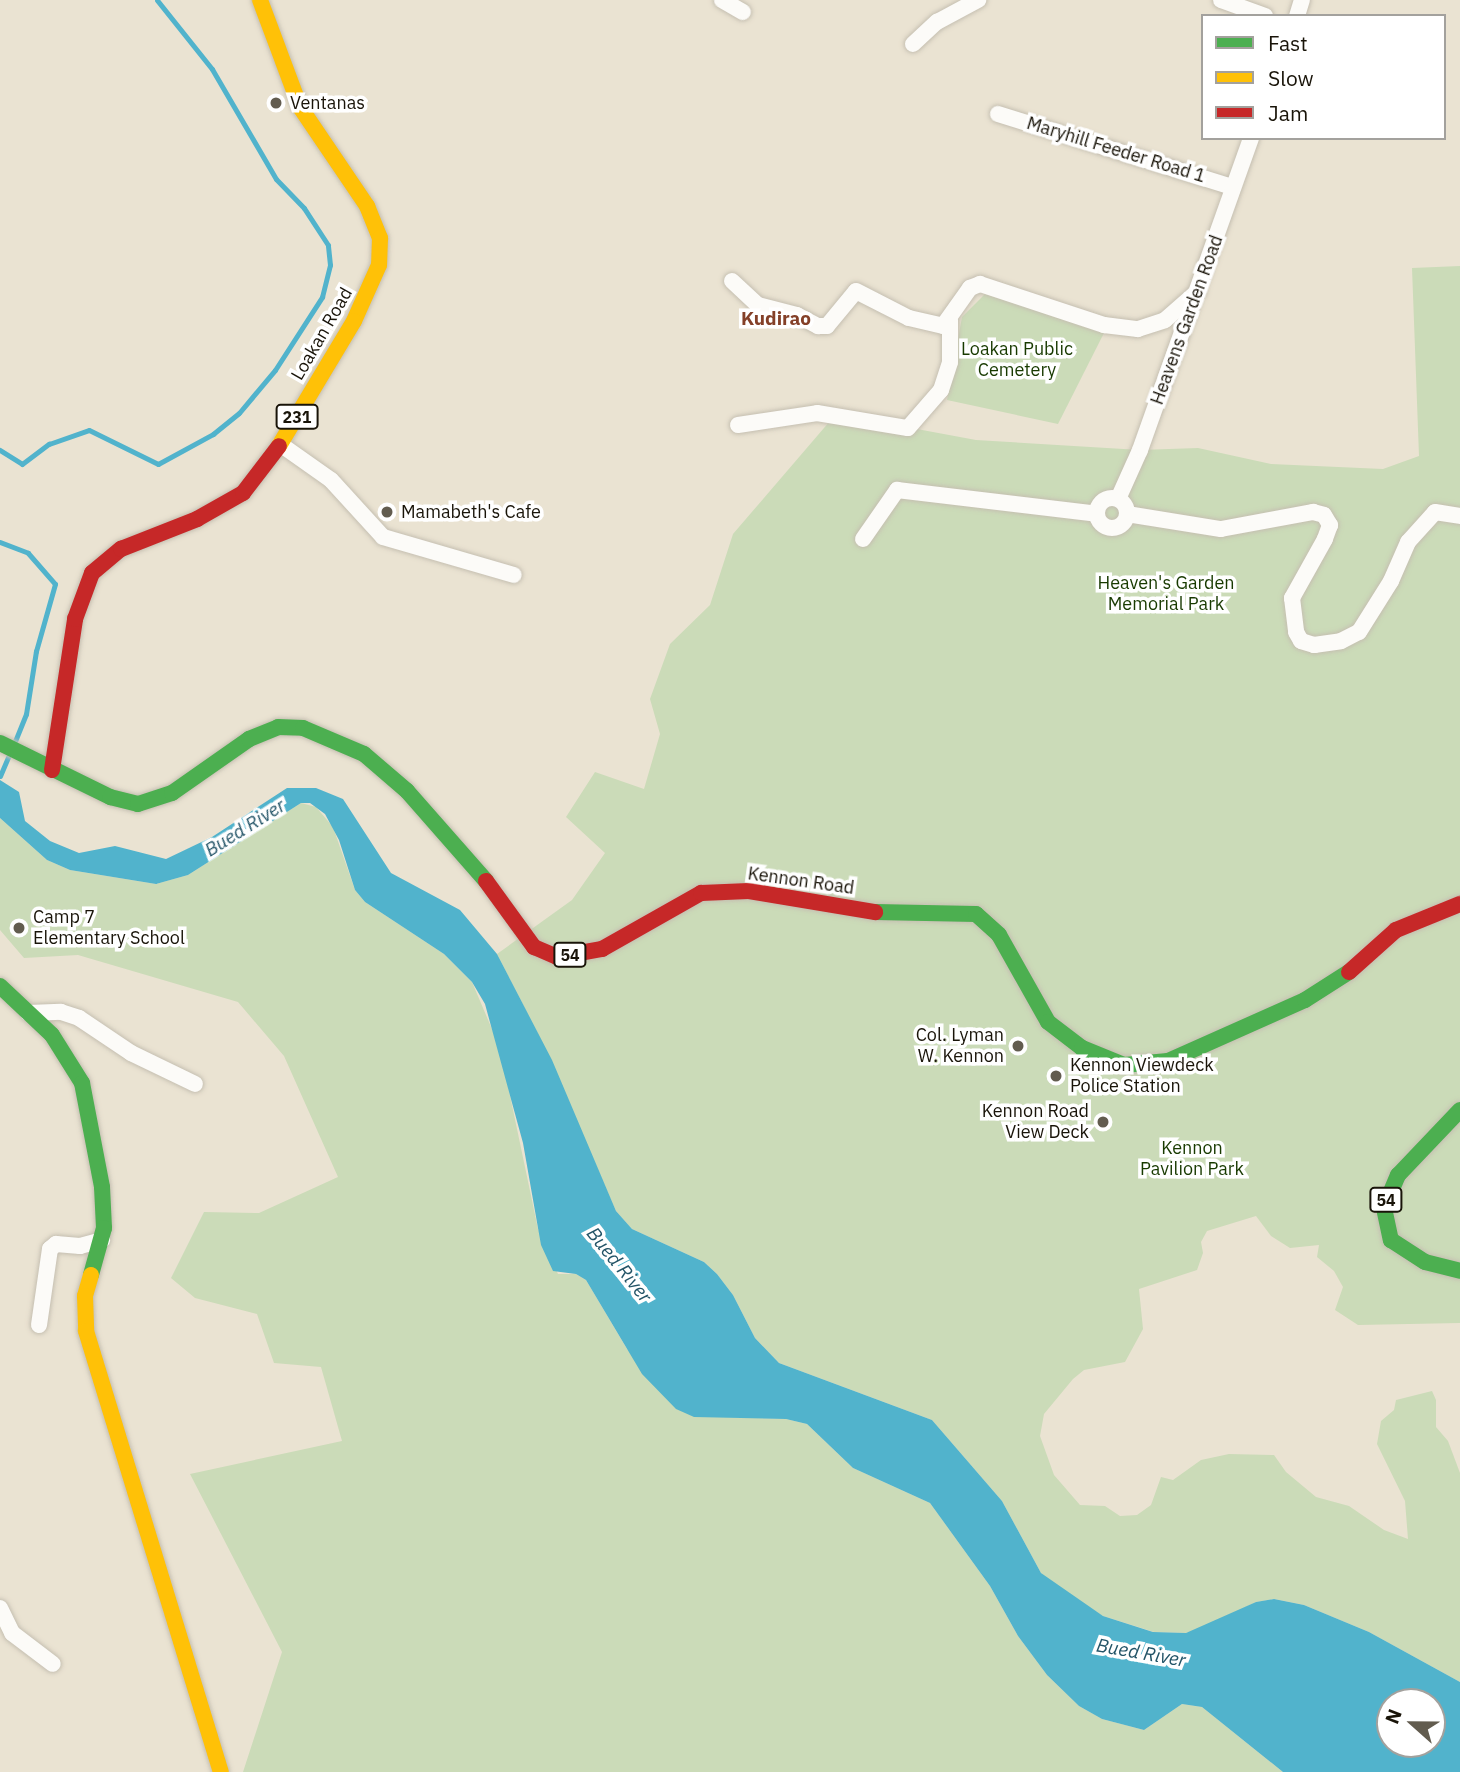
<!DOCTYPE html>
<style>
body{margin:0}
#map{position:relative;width:1460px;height:1772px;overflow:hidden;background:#eae3d2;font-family:"IBM Plex Sans",sans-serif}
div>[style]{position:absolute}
.green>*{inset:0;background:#cbdbb8}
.water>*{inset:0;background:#51b3cc}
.stream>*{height:5px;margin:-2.5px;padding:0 2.5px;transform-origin:2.5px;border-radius:2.5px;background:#51b3cc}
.roads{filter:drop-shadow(0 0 2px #c5bfb1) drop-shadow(0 0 2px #c5bfb1)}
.street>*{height:16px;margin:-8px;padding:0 8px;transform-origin:8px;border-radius:8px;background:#fcfbf8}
.street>.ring{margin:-8px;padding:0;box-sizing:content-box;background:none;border:16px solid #fcfbf8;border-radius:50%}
.fast>*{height:16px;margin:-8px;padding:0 8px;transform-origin:8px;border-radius:8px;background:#4caf50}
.slow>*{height:16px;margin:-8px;padding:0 8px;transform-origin:8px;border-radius:8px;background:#ffc107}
.jam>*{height:16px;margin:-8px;padding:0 8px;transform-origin:8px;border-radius:8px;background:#c62828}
.dots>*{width:19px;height:19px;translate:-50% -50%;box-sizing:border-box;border:4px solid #fff;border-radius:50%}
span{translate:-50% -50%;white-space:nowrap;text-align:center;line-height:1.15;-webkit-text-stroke:7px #fff;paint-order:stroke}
.shield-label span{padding:2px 5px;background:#fff;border:2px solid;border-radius:5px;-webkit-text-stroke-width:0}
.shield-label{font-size:16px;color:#191409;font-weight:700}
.poi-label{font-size:18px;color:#191409}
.left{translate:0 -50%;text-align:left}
.right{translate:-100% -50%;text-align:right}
.street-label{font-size:18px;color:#191409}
.park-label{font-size:18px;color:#183a00}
.neighbourhood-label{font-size:19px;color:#844028;font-weight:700}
.water-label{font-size:19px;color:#235467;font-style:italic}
.legend{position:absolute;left:1201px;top:14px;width:245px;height:126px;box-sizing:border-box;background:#fff;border:2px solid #a3a19d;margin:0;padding:9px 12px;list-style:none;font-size:21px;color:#191409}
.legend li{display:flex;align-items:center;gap:14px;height:35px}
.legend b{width:35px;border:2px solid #a3a19d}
.north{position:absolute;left:1376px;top:1688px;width:70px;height:70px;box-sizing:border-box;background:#fff;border:2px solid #a3a19d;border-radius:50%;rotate:291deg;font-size:19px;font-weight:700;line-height:28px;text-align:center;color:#191409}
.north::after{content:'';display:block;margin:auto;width:24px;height:32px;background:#625c4f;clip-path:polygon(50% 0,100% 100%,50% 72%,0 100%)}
</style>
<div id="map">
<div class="green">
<i style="clip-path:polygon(1460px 266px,1460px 1323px,1358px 1325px,1335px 1310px,1343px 1287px,1334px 1271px,1317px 1257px,1319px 1245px,1290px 1248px,1271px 1236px,1256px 1216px,1207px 1231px,1201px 1242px,1203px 1253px,1197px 1270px,1139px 1289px,1143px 1329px,1125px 1362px,1084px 1370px,1073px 1379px,1044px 1414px,1040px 1436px,1054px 1475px,1080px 1505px,1105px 1506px,1120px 1516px,1137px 1515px,1151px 1505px,1161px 1477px,1173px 1480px,1201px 1460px,1229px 1454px,1274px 1455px,1286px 1472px,1316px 1497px,1349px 1506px,1384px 1530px,1408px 1539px,1405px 1501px,1377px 1444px,1381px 1421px,1394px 1410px,1396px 1400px,1432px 1391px,1436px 1400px,1436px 1427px,1448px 1441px,1460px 1473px,1460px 1682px,1369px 1632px,1304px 1605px,1274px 1599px,1256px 1602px,1207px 1627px,1186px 1633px,1154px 1632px,1103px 1616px,1056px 1587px,1041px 1573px,1002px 1501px,932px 1420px,779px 1363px,755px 1338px,733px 1295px,717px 1274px,704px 1262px,632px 1229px,616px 1211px,539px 1036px,497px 954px,572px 900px,605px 853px,566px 817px,595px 772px,644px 789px,660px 734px,650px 699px,670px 644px,710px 605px,733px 534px,836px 414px,976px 440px,1140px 450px,1198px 448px,1271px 464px,1383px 469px,1419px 456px,1412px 268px)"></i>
<i style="clip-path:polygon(985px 294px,1105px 331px,1058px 424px,947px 400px,962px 317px)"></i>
<i style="clip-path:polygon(301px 803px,316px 807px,333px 827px,355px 890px,365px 902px,444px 954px,472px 982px,500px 1048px,538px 1229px,558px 1274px,576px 1274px,586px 1280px,627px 1349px,727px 1417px,786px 1419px,807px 1424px,853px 1468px,930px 1503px,990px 1586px,1018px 1636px,1047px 1675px,1079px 1706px,1102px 1719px,1144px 1730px,1182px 1704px,1202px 1707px,1283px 1772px,243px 1772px,282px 1652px,190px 1474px,342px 1441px,321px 1367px,274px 1363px,257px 1314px,195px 1298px,171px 1278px,204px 1212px,259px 1213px,338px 1177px,284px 1056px,238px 1002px,78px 955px,24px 958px,0 930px,0 818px,47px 860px,70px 870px,156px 884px,188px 875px)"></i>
</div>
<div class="water">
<i style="clip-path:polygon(evenodd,0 780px,19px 792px,25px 821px,50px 841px,79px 853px,115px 846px,166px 859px,212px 837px,287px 788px,316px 788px,343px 799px,391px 873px,460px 910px,497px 954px,552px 1060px,616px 1211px,632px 1229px,704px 1262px,717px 1274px,733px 1295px,755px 1338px,779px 1363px,932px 1420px,1002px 1501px,1041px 1573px,1103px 1616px,1153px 1632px,1186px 1633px,1256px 1602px,1274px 1599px,1304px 1605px,1369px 1632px,1460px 1682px,1460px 1772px,1283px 1772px,1202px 1707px,1182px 1704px,1144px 1730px,1102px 1719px,1079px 1706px,1047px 1675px,1018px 1636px,990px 1586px,930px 1503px,853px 1468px,807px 1424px,786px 1419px,694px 1417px,676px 1409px,642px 1374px,586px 1280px,576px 1274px,553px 1271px,541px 1245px,523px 1143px,485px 1004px,472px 982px,444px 954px,365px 902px,355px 890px,339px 840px,325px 814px,310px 803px,301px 803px,188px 875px,156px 884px,70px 870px,47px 860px,0 818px,0 780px,1390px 1702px,1432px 1702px,1432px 1744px,1390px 1744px,1390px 1702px)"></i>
</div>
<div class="stream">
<i style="left:0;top:450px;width:26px;rotate:32deg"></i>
<i style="left:22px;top:464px;width:34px;rotate:-37deg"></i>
<i style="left:49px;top:444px;width:42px;rotate:-19.3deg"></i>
<i style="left:89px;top:430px;width:77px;rotate:26.2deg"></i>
<i style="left:158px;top:464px;width:63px;rotate:-28.6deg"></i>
<i style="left:213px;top:434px;width:33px;rotate:-39deg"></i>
<i style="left:239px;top:413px;width:56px;rotate:-50.1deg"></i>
<i style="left:275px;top:370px;width:87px;rotate:-57.2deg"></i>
<i style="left:322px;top:297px;width:33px;rotate:-76deg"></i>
<i style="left:330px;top:265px;width:20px;rotate:-96deg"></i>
<i style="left:328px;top:245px;width:44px;rotate:-123deg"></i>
<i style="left:304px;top:208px;width:40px;rotate:-134deg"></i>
<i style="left:276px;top:179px;width:127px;rotate:-120.2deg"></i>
<i style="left:212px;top:69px;width:88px;rotate:-128.6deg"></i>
<i style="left:0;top:542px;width:30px;rotate:21deg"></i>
<i style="left:28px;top:553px;width:41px;rotate:48.9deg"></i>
<i style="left:55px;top:584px;width:70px;rotate:105.8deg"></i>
<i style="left:36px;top:651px;width:64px;rotate:99deg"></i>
<i style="left:26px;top:714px;width:29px;rotate:112deg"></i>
<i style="left:0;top:776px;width:21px;rotate:-67deg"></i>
</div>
<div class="roads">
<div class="street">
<i style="left:722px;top:0;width:24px;rotate:30deg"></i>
<i style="left:1221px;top:0;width:47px;rotate:20deg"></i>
<i style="left:1297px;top:16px;width:17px;rotate:-73deg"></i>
<i style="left:913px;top:44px;width:33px;rotate:-43deg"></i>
<i style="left:937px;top:22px;width:47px;rotate:-28.2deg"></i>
<i style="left:998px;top:114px;width:246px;rotate:17.3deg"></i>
<i style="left:732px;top:281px;width:35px;rotate:43deg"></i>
<i style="left:758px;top:305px;width:40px;rotate:14.4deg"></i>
<i style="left:797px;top:315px;width:24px;rotate:28deg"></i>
<i style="left:818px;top:326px;width:9px"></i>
<i style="left:827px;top:326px;width:45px;rotate:-50.4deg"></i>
<i style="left:856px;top:291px;width:59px;rotate:27deg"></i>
<i style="left:909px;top:318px;width:35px;rotate:13deg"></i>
<i style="left:943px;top:326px;width:47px;rotate:-54.6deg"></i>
<i style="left:970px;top:288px;width:11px;rotate:-22deg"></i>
<i style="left:980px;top:284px;width:131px;rotate:18.3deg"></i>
<i style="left:1104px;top:325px;width:34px;rotate:7deg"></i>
<i style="left:1138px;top:329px;width:28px;rotate:-18deg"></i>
<i style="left:1165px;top:320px;width:44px;rotate:-41.3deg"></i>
<i style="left:738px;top:425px;width:80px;rotate:-8.6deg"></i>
<i style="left:817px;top:413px;width:92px;rotate:9.4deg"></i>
<i style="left:908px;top:428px;width:50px;rotate:-49deg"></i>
<i style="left:941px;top:390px;width:29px;rotate:-72deg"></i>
<i style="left:950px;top:362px;width:42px;rotate:-90deg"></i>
<i style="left:280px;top:444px;width:62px;rotate:35.2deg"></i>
<i style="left:331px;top:480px;width:77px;rotate:47.6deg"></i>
<i style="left:383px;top:537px;width:136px;rotate:16.2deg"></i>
<i class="ring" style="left:1097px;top:498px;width:14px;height:14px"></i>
<i style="left:1118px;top:499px;width:54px;rotate:-65.8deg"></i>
<i style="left:1140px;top:450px;width:331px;rotate:-70.4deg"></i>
<i style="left:1127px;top:514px;width:95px;rotate:9.1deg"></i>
<i style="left:1221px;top:529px;width:94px;rotate:-10.5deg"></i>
<i style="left:1313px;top:512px;width:11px;rotate:15deg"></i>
<i style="left:1324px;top:515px;width:12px;rotate:59deg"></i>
<i style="left:1330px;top:525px;width:15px;rotate:110deg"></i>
<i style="left:1325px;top:539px;width:68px;rotate:119.2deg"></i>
<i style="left:1292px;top:598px;width:34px;rotate:83deg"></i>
<i style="left:1296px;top:632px;width:10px;rotate:61deg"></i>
<i style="left:1301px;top:641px;width:14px;rotate:17deg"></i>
<i style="left:1314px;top:645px;width:27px;rotate:-8deg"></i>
<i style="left:1341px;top:641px;width:20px;rotate:-27deg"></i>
<i style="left:1359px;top:632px;width:60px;rotate:-57.9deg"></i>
<i style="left:1391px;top:581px;width:43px;rotate:-66.4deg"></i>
<i style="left:1408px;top:542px;width:40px;rotate:-48deg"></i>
<i style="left:1435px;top:512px;width:25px;rotate:9deg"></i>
<i style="left:863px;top:539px;width:60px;rotate:-55.2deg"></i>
<i style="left:897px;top:490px;width:201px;rotate:6.8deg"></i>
<i style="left:28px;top:1013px;width:33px;rotate:-2deg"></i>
<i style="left:61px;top:1012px;width:19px;rotate:18deg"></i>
<i style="left:79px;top:1018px;width:63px;rotate:33.9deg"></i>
<i style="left:131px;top:1053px;width:71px;rotate:25.8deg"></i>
<i style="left:39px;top:1325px;width:77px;rotate:-81.8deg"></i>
<i style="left:50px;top:1249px;width:8px;rotate:-40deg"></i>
<i style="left:56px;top:1244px;width:24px;rotate:5deg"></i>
<i style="left:80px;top:1246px;width:23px;rotate:-15deg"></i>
<i style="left:0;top:1608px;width:28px;rotate:64deg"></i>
<i style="left:12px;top:1633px;width:51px;rotate:37.1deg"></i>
</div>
<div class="fast">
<i style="left:0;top:743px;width:123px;rotate:26.1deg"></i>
<i style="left:110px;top:797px;width:29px;rotate:14deg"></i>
<i style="left:138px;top:804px;width:36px;rotate:-18deg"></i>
<i style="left:172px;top:793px;width:94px;rotate:-35deg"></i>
<i style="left:249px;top:739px;width:31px;rotate:-22deg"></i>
<i style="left:278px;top:727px;width:25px;rotate:2deg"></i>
<i style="left:303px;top:728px;width:66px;rotate:23.1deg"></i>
<i style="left:364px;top:754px;width:57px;rotate:40.7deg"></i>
<i style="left:407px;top:791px;width:120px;rotate:48.7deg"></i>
<i style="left:875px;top:912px;width:101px;rotate:1.1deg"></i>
<i style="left:976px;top:914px;width:31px;rotate:42deg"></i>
<i style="left:999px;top:935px;width:100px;rotate:60.6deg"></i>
<i style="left:1048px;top:1022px;width:43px;rotate:37.4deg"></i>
<i style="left:1082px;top:1048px;width:45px;rotate:22deg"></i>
<i style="left:1124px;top:1065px;width:44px;rotate:-5.2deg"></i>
<i style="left:1168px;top:1061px;width:150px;rotate:-24deg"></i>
<i style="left:1305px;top:1000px;width:52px;rotate:-32.5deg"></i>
<i style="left:0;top:986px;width:71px;rotate:43.3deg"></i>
<i style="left:52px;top:1035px;width:57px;rotate:58deg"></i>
<i style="left:82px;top:1083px;width:106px;rotate:79.1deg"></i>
<i style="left:102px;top:1187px;width:41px;rotate:87.2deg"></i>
<i style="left:104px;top:1228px;width:49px;rotate:105.5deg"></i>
<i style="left:1460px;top:1110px;width:90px;rotate:133.6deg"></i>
<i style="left:1398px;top:1175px;width:36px;rotate:113deg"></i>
<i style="left:1384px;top:1208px;width:33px;rotate:78deg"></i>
<i style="left:1391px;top:1240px;width:40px;rotate:32.9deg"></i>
<i style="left:1425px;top:1262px;width:36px;rotate:14deg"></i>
</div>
<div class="slow">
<i style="left:260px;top:0;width:114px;rotate:69.5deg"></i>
<i style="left:300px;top:107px;width:120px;rotate:55.9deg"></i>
<i style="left:367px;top:206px;width:35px;rotate:68deg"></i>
<i style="left:380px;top:238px;width:27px;rotate:92deg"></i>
<i style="left:379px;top:265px;width:61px;rotate:114.1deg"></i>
<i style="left:354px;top:321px;width:146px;rotate:121deg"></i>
<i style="left:91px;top:1275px;width:22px;rotate:106deg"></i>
<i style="left:85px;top:1296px;width:35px;rotate:88deg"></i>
<i style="left:86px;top:1331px;width:461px;rotate:73deg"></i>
</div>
<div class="jam">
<i style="left:52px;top:770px;width:153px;rotate:-81.3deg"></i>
<i style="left:75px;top:619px;width:49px;rotate:-69.7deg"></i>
<i style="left:92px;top:573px;width:38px;rotate:-40deg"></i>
<i style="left:121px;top:549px;width:82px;rotate:-21.5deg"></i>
<i style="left:197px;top:519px;width:53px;rotate:-29.5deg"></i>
<i style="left:243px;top:493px;width:59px;rotate:-52.5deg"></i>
<i style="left:486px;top:881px;width:82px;rotate:54deg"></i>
<i style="left:534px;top:947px;width:25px;rotate:23deg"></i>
<i style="left:557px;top:957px;width:46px;rotate:-10.1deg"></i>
<i style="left:602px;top:949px;width:114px;rotate:-29.5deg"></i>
<i style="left:701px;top:893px;width:48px;rotate:-2.4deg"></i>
<i style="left:749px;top:891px;width:128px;rotate:9.5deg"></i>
<i style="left:1349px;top:972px;width:63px;rotate:-41.8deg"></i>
<i style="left:1396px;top:930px;width:69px;rotate:-22.1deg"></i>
</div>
</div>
<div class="dots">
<i style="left:276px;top:103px;background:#625c4f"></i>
<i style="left:387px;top:512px;background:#625c4f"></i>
<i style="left:19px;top:928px;background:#625c4f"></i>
<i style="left:1018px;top:1046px;background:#625c4f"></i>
<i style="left:1056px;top:1076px;background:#625c4f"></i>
<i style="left:1103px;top:1122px;background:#625c4f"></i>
</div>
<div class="shield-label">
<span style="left:297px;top:417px">231</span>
<span style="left:570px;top:955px">54</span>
<span style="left:1386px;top:1200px">54</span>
</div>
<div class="poi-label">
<span class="left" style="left:290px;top:103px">Ventanas</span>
<span class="left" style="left:401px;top:512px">Mamabeth's Cafe</span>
<span class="left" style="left:33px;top:928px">Camp 7<br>Elementary School</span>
<span class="right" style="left:1004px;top:1046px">Col. Lyman<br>W. Kennon</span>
<span class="left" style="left:1070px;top:1076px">Kennon Viewdeck<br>Police Station</span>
<span class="right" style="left:1089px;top:1122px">Kennon Road<br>View Deck</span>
</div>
<div class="street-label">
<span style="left:1116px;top:150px;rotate:17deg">Maryhill Feeder Road 1</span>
<span style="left:1187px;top:320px;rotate:-70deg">Heavens Garden Road</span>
<span style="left:322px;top:334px;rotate:-60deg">Loakan Road</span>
<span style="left:801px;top:881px;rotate:8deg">Kennon Road</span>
</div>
<div class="park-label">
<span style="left:1017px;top:360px">Loakan Public<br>Cemetery</span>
<span style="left:1166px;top:594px">Heaven's Garden<br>Memorial Park</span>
<span style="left:1192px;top:1159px">Kennon<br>Pavilion Park</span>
</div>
<div class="neighbourhood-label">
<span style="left:776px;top:319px">Kudirao</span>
</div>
<div class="water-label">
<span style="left:245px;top:828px;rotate:-32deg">Bued River</span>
<span style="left:619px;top:1265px;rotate:51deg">Bued River</span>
<span style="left:1141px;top:1653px;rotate:10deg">Bued River</span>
</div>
<ul class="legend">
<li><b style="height:9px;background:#4caf50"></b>Fast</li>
<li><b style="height:9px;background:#ffc107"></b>Slow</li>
<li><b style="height:9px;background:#c62828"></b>Jam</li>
</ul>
<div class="north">N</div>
</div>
